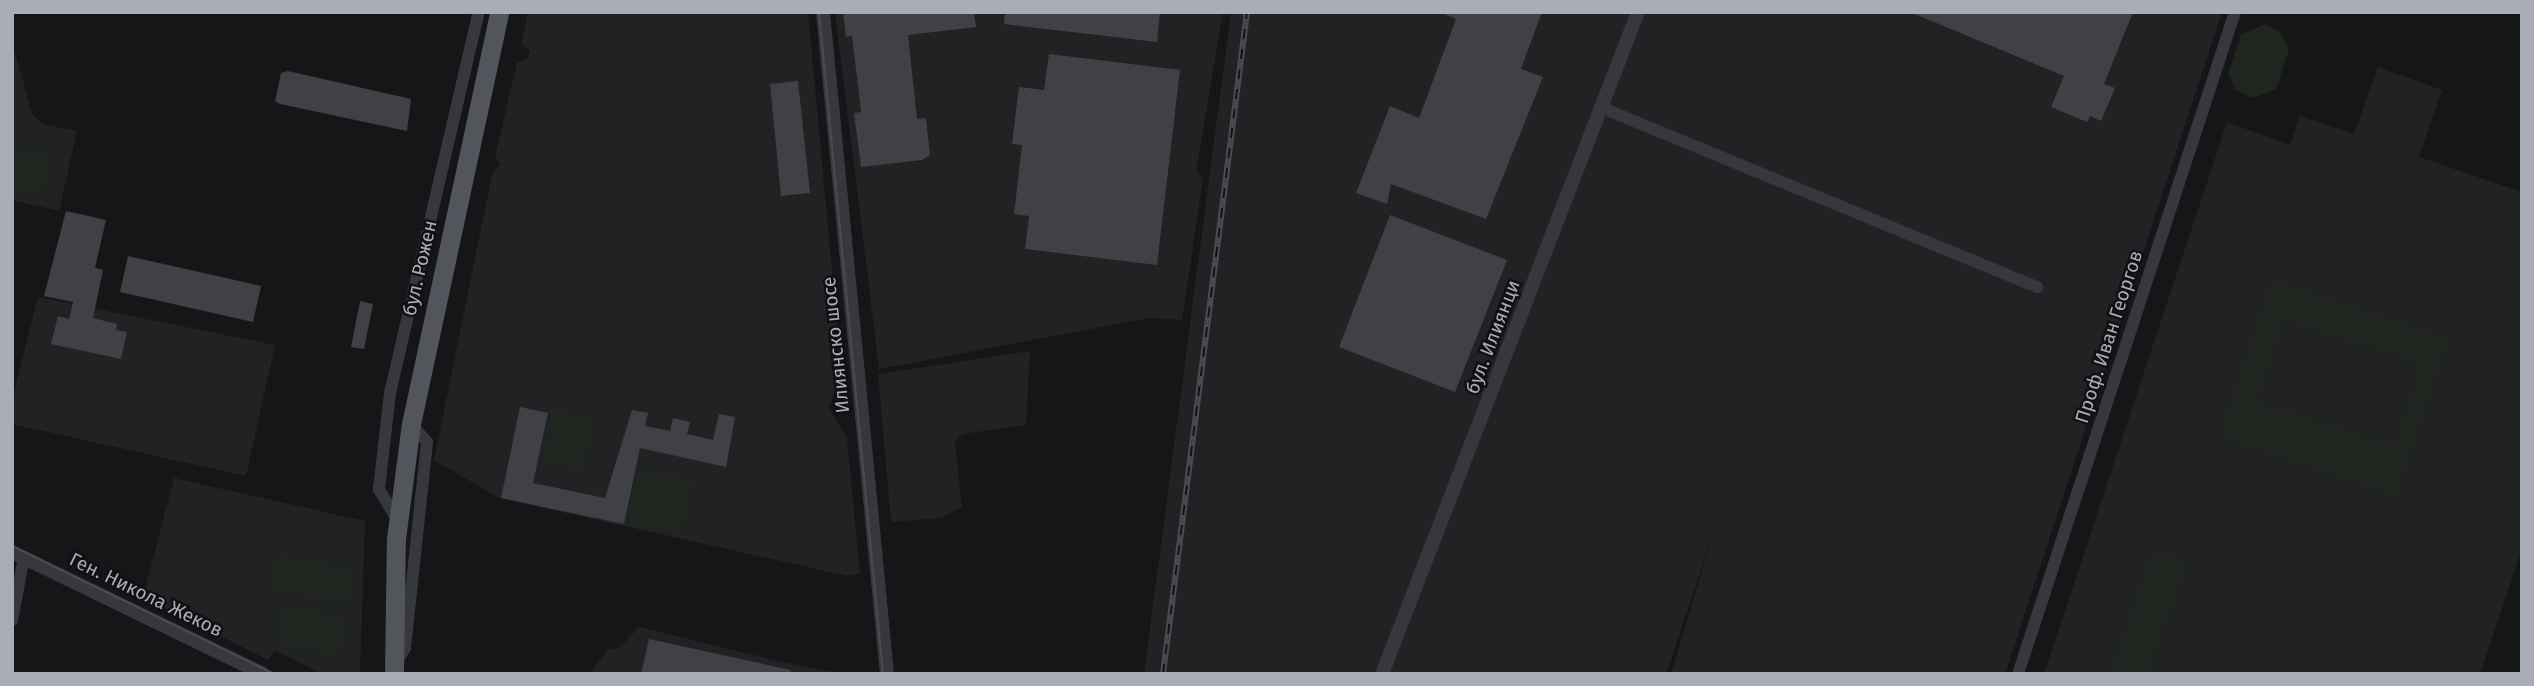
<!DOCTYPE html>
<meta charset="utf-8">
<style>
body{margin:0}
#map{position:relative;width:2534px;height:686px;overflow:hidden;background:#161618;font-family:"Fira Sans",sans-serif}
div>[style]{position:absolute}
.built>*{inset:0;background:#222225}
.green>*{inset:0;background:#1e261f}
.building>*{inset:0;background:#404145}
.minor>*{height:12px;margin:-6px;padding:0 6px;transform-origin:6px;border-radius:6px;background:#37383d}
.tertiary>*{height:14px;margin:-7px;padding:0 7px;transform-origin:7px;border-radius:7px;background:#37383d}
.primary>*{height:19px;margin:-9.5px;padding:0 9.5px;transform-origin:9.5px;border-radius:9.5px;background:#53555c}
.tram>*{height:2px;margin:-1px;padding:0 1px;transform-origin:1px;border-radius:1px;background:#4a4c52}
.rail>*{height:6px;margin-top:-3px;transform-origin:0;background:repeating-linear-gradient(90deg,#111113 0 10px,#4a4c52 0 20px);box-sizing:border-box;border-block:2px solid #4a4c52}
span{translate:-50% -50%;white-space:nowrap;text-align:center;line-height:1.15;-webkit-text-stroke:5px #111113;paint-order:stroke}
.street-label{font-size:19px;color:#a8adb8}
.frame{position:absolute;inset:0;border:14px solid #a8adb8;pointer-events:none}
</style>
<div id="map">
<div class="built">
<i style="clip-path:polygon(528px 12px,808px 12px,841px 366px,829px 408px,847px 438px,860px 574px,848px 576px,499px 498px,434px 460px,492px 175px,500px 164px,495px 157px,517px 62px,528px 58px,530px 51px,521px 43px)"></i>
<i style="clip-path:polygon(835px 12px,1223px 12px,1196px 172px,1203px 178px,1182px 320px,1149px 318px,879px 369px)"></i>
<i style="clip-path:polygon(1231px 12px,2222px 12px,2005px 674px,1671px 674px,1712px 537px,1666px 674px,1144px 674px)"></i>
<i style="clip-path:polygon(12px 41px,32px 113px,42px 124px,77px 131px,59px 211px,12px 200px)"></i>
<i style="clip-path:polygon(2378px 67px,2442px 90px,2419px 157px,2522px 192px,2522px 549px,2480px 674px,2044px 674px,2227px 122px,2290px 145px,2300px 116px,2354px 134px)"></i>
<i style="clip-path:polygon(38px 297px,275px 345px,246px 476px,12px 424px,12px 401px)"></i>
<i style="clip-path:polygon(1030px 351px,1026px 425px,962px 434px,955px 443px,962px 507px,942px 518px,891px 522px,878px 374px)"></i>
<i style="clip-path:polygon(174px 478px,365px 521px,360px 674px,322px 674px,274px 650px,268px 660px,143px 597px)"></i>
<i style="clip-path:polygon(639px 627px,783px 662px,843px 674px,589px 674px,608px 649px,619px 648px)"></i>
</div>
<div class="green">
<i style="clip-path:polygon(2266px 24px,2281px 33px,2289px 49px,2276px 90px,2252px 98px,2236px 90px,2228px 74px,2241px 34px)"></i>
<i style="clip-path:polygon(12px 147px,51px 155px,42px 194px,12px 187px)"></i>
<i style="clip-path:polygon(evenodd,2272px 279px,2449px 338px,2396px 496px,2219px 437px,2272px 279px,2283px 319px,2421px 363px,2394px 446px,2256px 401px,2283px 319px)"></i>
<i style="clip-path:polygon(555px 410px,594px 418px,583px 470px,544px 462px)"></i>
<i style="clip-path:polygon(639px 468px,693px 480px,681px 535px,627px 523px)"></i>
<i style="clip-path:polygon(2153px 550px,2186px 561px,2148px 674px,2112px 673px)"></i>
<i style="clip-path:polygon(276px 554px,356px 571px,349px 605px,268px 588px)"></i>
<i style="clip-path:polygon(283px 605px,346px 618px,338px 656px,275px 642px)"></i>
</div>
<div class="building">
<i style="clip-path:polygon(843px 12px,974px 12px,976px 27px,908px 35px,917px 119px,926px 118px,930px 155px,922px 160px,861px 167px,854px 113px,861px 112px,859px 94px,852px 36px,846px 37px)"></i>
<i style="clip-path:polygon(1005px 12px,1160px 12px,1157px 42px,1004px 24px)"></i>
<i style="clip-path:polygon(1439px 12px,1542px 12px,1521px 69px,1543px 77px,1486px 219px,1391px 184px,1387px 204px,1356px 193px,1390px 106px,1419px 118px,1456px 19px)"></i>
<i style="clip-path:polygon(1910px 12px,2133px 12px,2104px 84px,2115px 88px,2101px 121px,2090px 116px,2087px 122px,2051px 107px,2064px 76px)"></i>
<i style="clip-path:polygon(1049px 54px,1180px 70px,1157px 265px,1025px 249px,1029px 216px,1014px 214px,1022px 145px,1012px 144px,1019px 87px,1044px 90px)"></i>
<i style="clip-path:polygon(288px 71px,411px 99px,407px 131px,280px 104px,275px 101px,281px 73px)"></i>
<i style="clip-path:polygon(798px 81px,810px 193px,781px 196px,770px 84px)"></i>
<i style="clip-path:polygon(66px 211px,106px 220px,95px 268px,103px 270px,93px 318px,117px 324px,116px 330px,127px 332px,121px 359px,51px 344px,58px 316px,69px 319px,73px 302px,44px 296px)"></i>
<i style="clip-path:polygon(1390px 215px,1507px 260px,1455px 392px,1339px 347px)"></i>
<i style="clip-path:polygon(128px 256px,261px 286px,253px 322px,120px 292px)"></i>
<i style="clip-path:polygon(360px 301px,373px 304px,364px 349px,351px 347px)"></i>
<i style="clip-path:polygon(520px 407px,548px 413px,533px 483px,605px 498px,632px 410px,648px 413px,645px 426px,670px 431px,673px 418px,690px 422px,687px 434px,713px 440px,719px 414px,735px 417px,726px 467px,640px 448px,624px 524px,501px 498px)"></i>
<i style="clip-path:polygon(649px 639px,791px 670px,790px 674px,641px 674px)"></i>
</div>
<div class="minor">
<i style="left:1600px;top:107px;width:473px;rotate:22.4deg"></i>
<i style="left:398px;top:521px;width:37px;rotate:-121deg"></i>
<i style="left:379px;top:489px;width:97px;rotate:-83.5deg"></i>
<i style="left:390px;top:393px;width:391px;rotate:-76.9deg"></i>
<i style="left:12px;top:620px;width:64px;rotate:-79.2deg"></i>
<i style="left:396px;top:663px;width:17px;rotate:-59deg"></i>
<i style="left:405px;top:648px;width:207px;rotate:-83.9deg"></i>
<i style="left:427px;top:442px;width:24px;rotate:-132deg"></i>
<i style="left:2018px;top:674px;width:697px;rotate:-71.85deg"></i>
</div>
<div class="tertiary">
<i style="left:823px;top:12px;width:665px;rotate:84.48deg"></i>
<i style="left:12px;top:552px;width:279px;rotate:25.9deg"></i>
<i style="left:1382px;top:674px;width:710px;rotate:-68.86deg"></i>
</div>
<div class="primary">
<i style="left:394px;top:674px;width:135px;rotate:-89.2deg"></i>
<i style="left:396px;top:539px;width:116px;rotate:-82.6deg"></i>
<i style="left:411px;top:424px;width:421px;rotate:-77.9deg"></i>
</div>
<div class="tram">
<i style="left:819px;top:12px;width:665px;rotate:84.48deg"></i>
<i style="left:12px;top:546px;width:292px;rotate:26deg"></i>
</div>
<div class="rail">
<i style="left:1163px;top:674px;width:667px;rotate:-82.77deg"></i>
</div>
<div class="street-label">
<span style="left:420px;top:268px;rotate:-77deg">бул. Рожен</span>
<span style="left:1493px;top:337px;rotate:-69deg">бул. Илиянци</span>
<span style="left:2109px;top:337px;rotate:-72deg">Проф. Иван Георгов</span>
<span style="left:836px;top:345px;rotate:-96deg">Илиянско шосе</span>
<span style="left:146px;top:595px;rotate:26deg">Ген. Никола Жеков</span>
</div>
<div class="frame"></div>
</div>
